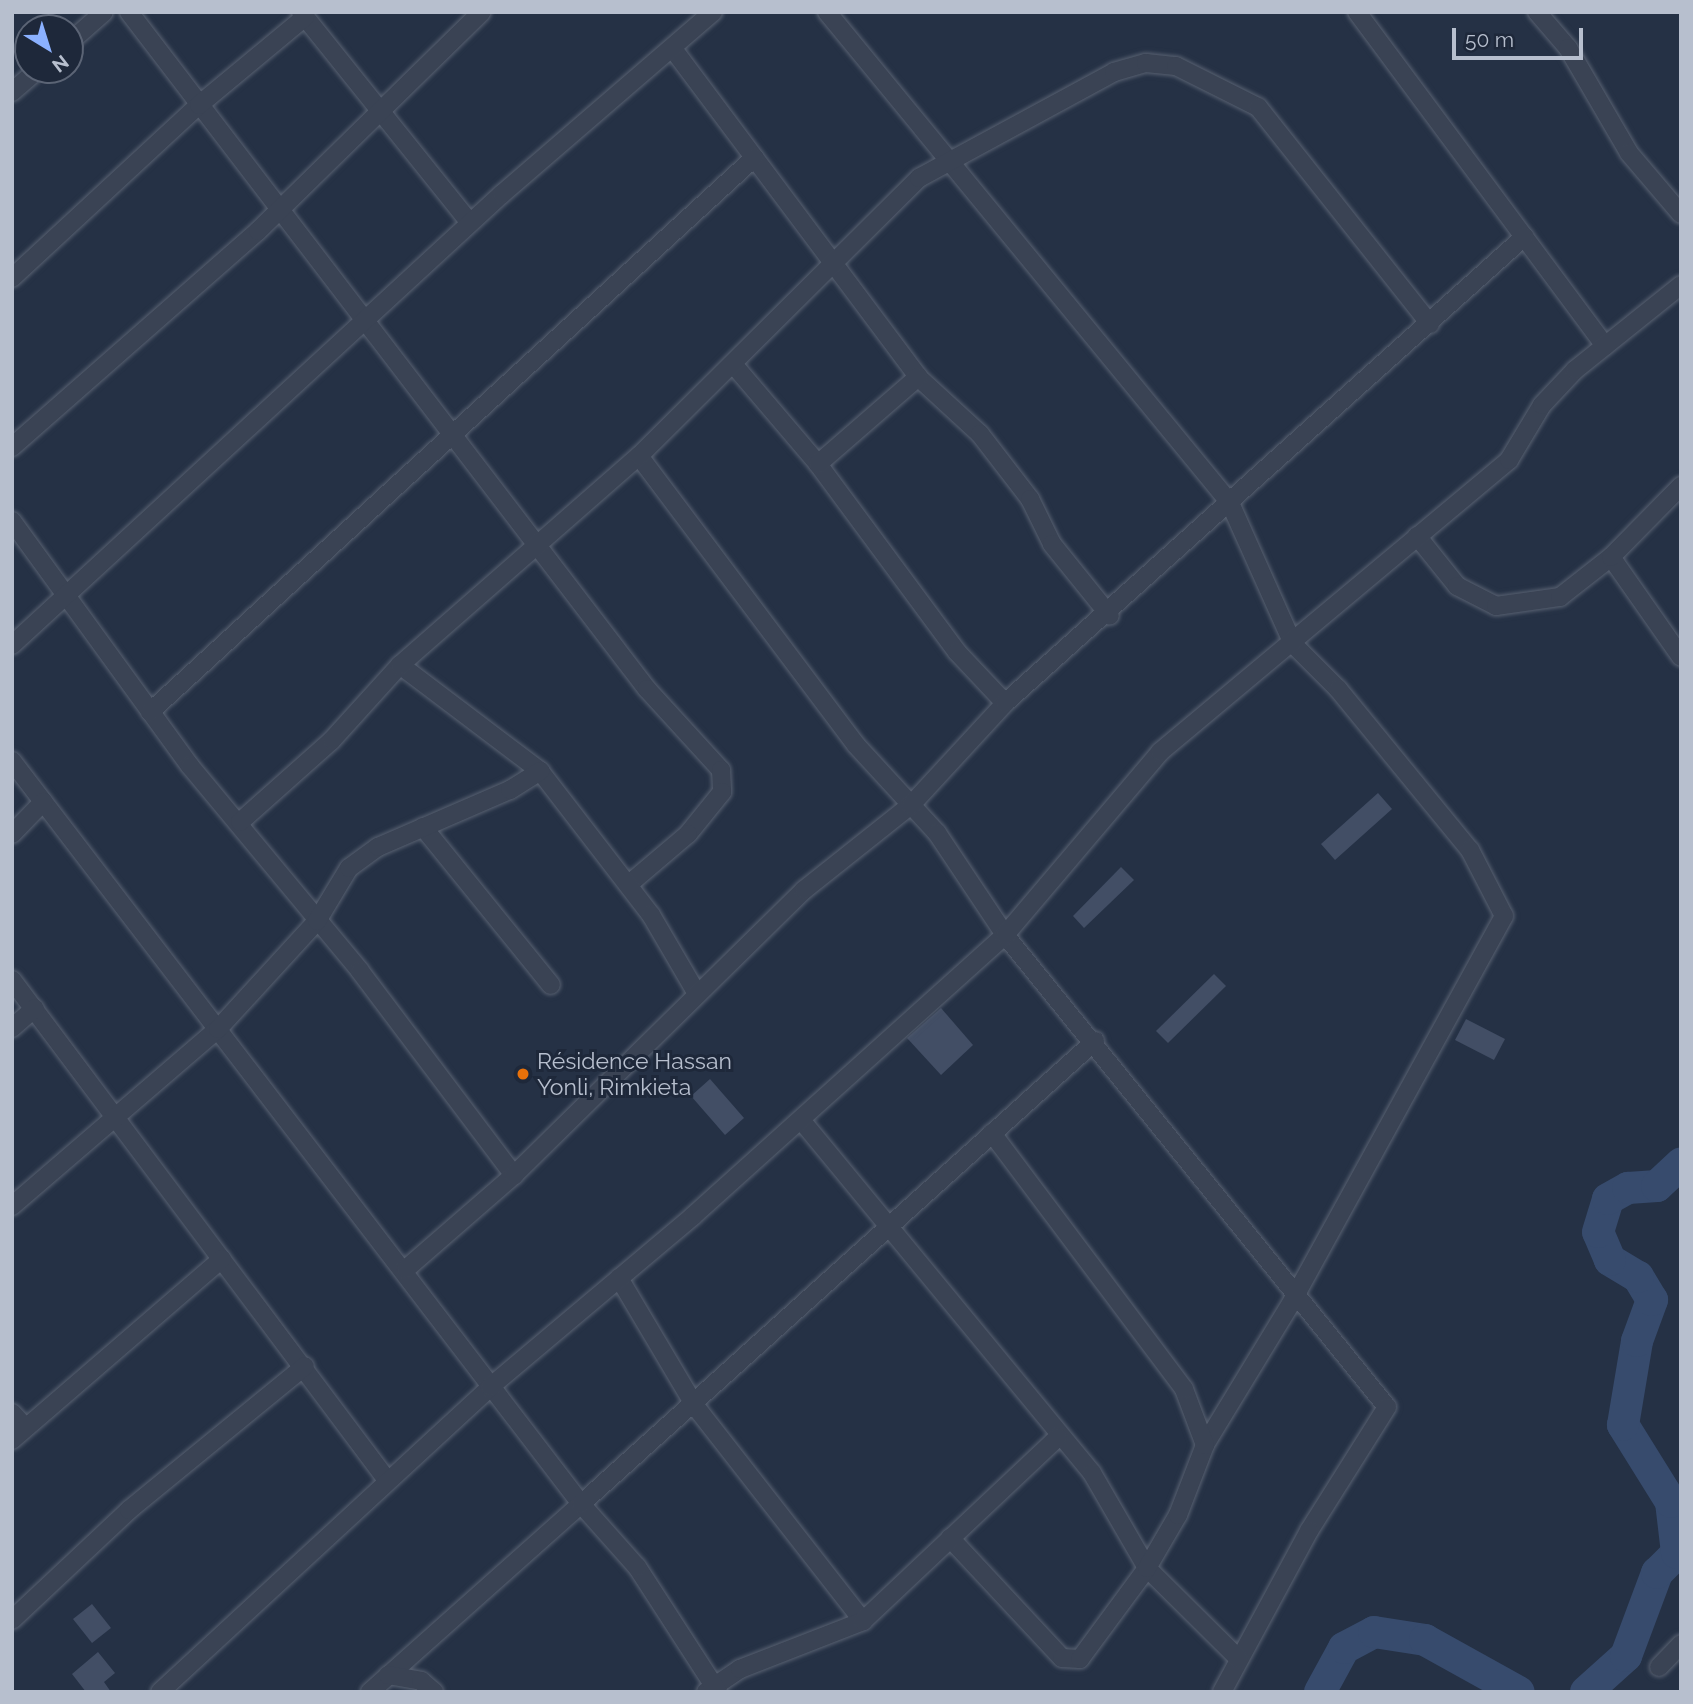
<!DOCTYPE html>
<meta charset="utf-8">
<style>
body{margin:0}
#map{position:relative;width:1693px;height:1704px;overflow:hidden;background:#253145;font-family:Raleway,sans-serif}
div>[style]{position:absolute}
.river>*{height:32px;margin:-16px;padding:0 16px;transform-origin:16px;border-radius:16px;background:#374b6d}
.building>*{inset:0;background:#424e65}
.roads{filter:drop-shadow(0 0 2px #586171) drop-shadow(0 0 2px #586171)}
.minor>*{height:18px;margin:-9px;padding:0 9px;transform-origin:9px;border-radius:9px;background:#3a4354}
.dots>*{width:19px;height:19px;translate:-50% -50%;box-sizing:border-box;border:4px solid #1e283a;border-radius:50%}
span{translate:-50% -50%;white-space:nowrap;text-align:center;line-height:1.15;-webkit-text-stroke:6px #1e283a;paint-order:stroke}
.poi-label{font-size:23px;color:#b7bfce}
.left{translate:0 -50%;text-align:left}
.frame{position:absolute;inset:0;border:14px solid #b7bfce;pointer-events:none}
.north{position:absolute;left:14px;top:14px;width:70px;height:70px;box-sizing:border-box;background:#1e283a;border:2px solid #5b6475;border-radius:50%;rotate:142deg;font-size:19px;font-weight:700;line-height:28px;text-align:center;color:#b7bfce}
.north::after{content:'';display:block;margin:auto;width:24px;height:32px;background:#8bb1ff;clip-path:polygon(50% 0,100% 100%,50% 72%,0 100%)}
.scale{position:absolute;left:1452px;top:28px;width:131px;height:32px;box-sizing:border-box;border:4px solid #b7bfce;border-top:0;padding-left:9px;font-size:21px;line-height:24px;white-space:nowrap;color:#b7bfce;-webkit-text-stroke:5px #1e283a;paint-order:stroke}
</style>
<div id="map">
<div class="river">
<i style="left:1320px;top:1692px;width:50px;rotate:-61.4deg"></i>
<i style="left:1344px;top:1648px;width:34px;rotate:-28deg"></i>
<i style="left:1374px;top:1632px;width:52px;rotate:8.9deg"></i>
<i style="left:1425px;top:1640px;width:107px;rotate:29deg"></i>
<i style="left:1586px;top:1692px;width:54px;rotate:-42deg"></i>
<i style="left:1626px;top:1656px;width:89px;rotate:-69.5deg"></i>
<i style="left:1657px;top:1573px;width:28px;rotate:-45deg"></i>
<i style="left:1677px;top:1553px;width:51px;rotate:-96.7deg"></i>
<i style="left:1671px;top:1502px;width:91px;rotate:-121.9deg"></i>
<i style="left:1623px;top:1425px;width:85px;rotate:-80.5deg"></i>
<i style="left:1637px;top:1341px;width:44px;rotate:-69.9deg"></i>
<i style="left:1652px;top:1300px;width:27px;rotate:-121deg"></i>
<i style="left:1638px;top:1277px;width:33px;rotate:-149deg"></i>
<i style="left:1610px;top:1260px;width:30px;rotate:-113deg"></i>
<i style="left:1598px;top:1232px;width:34px;rotate:-73deg"></i>
<i style="left:1608px;top:1199px;width:23px;rotate:-29deg"></i>
<i style="left:1628px;top:1188px;width:29px;rotate:-4deg"></i>
<i style="left:1657px;top:1186px;width:33px;rotate:-43deg"></i>
</div>
<div class="building">
<i style="clip-path:polygon(1378px 793px,1392px 809px,1335px 860px,1321px 844px)"></i>
<i style="clip-path:polygon(1121px 867px,1134px 880px,1084px 928px,1073px 916px)"></i>
<i style="clip-path:polygon(1214px 974px,1226px 986px,1168px 1043px,1156px 1031px)"></i>
<i style="clip-path:polygon(941px 1008px,973px 1045px,941px 1075px,907px 1038px)"></i>
<i style="clip-path:polygon(1466px 1019px,1505px 1039px,1494px 1060px,1455px 1040px)"></i>
<i style="clip-path:polygon(710px 1079px,744px 1118px,725px 1135px,691px 1096px)"></i>
<i style="clip-path:polygon(92px 1604px,111px 1628px,92px 1643px,73px 1619px)"></i>
<i style="clip-path:polygon(98px 1652px,115px 1673px,104px 1682px,111px 1692px,86px 1692px,72px 1674px)"></i>
</div>
<div class="roads">
<div class="minor">
<i style="left:129px;top:12px;width:852px;rotate:52.58deg"></i>
<i style="left:647px;top:689px;width:110px;rotate:47.6deg"></i>
<i style="left:721px;top:770px;width:22px;rotate:87deg"></i>
<i style="left:722px;top:792px;width:54px;rotate:129deg"></i>
<i style="left:688px;top:834px;width:77px;rotate:139.7deg"></i>
<i style="left:301px;top:12px;width:270px;rotate:51.3deg"></i>
<i style="left:827px;top:12px;width:635px;rotate:50.62deg"></i>
<i style="left:1230px;top:503px;width:154px;rotate:65.9deg"></i>
<i style="left:1293px;top:644px;width:64px;rotate:45deg"></i>
<i style="left:1338px;top:689px;width:208px;rotate:50.7deg"></i>
<i style="left:1470px;top:850px;width:74px;rotate:62.7deg"></i>
<i style="left:1504px;top:916px;width:438px;rotate:118.8deg"></i>
<i style="left:1293px;top:1300px;width:170px;rotate:121.3deg"></i>
<i style="left:1357px;top:12px;width:416px;rotate:53.4deg"></i>
<i style="left:1537px;top:12px;width:48px;rotate:49.3deg"></i>
<i style="left:1568px;top:48px;width:121px;rotate:59.8deg"></i>
<i style="left:1629px;top:153px;width:80px;rotate:49.6deg"></i>
<i style="left:70px;top:42px;width:45px;rotate:-41.4deg"></i>
<i style="left:673px;top:49px;width:409px;rotate:53.2deg"></i>
<i style="left:918px;top:377px;width:84px;rotate:42.6deg"></i>
<i style="left:980px;top:434px;width:82px;rotate:52.4deg"></i>
<i style="left:1030px;top:499px;width:50px;rotate:63.9deg"></i>
<i style="left:1052px;top:544px;width:92px;rotate:51.1deg"></i>
<i style="left:12px;top:92px;width:33px;rotate:-41deg"></i>
<i style="left:12px;top:278px;width:255px;rotate:-42.8deg"></i>
<i style="left:199px;top:105px;width:138px;rotate:-39.7deg"></i>
<i style="left:733px;top:364px;width:131px;rotate:49.6deg"></i>
<i style="left:818px;top:464px;width:234px;rotate:53.5deg"></i>
<i style="left:957px;top:652px;width:70px;rotate:46.7deg"></i>
<i style="left:12px;top:447px;width:327px;rotate:-41.3deg"></i>
<i style="left:258px;top:231px;width:313px;rotate:-44.4deg"></i>
<i style="left:639px;top:456px;width:361px;rotate:53.1deg"></i>
<i style="left:856px;top:745px;width:120px;rotate:47.4deg"></i>
<i style="left:937px;top:833px;width:123px;rotate:56.3deg"></i>
<i style="left:1005px;top:935px;width:607px;rotate:51.02deg"></i>
<i style="left:1387px;top:1407px;width:146px;rotate:122.2deg"></i>
<i style="left:1309px;top:1531px;width:183px;rotate:118.4deg"></i>
<i style="left:818px;top:464px;width:133px;rotate:-41deg"></i>
<i style="left:12px;top:521px;width:303px;rotate:54deg"></i>
<i style="left:190px;top:766px;width:266px;rotate:50.3deg"></i>
<i style="left:360px;top:971px;width:256px;rotate:53deg"></i>
<i style="left:1417px;top:536px;width:64px;rotate:51.3deg"></i>
<i style="left:1457px;top:586px;width:44px;rotate:27.1deg"></i>
<i style="left:1496px;top:606px;width:65px;rotate:-8deg"></i>
<i style="left:1560px;top:597px;width:65px;rotate:-38.1deg"></i>
<i style="left:1611px;top:557px;width:122px;rotate:55deg"></i>
<i style="left:1611px;top:557px;width:100px;rotate:-45.4deg"></i>
<i style="left:12px;top:645px;width:666px;rotate:-42.63deg"></i>
<i style="left:502px;top:194px;width:279px;rotate:-40.8deg"></i>
<i style="left:400px;top:665px;width:176px;rotate:37.1deg"></i>
<i style="left:540px;top:771px;width:182px;rotate:52.4deg"></i>
<i style="left:651px;top:915px;width:89px;rotate:59.7deg"></i>
<i style="left:150px;top:712px;width:820px;rotate:-42.53deg"></i>
<i style="left:12px;top:761px;width:936px;rotate:52.55deg"></i>
<i style="left:581px;top:1504px;width:283px;rotate:138.3deg"></i>
<i style="left:240px;top:822px;width:123px;rotate:-41.7deg"></i>
<i style="left:332px;top:740px;width:101px;rotate:-47.8deg"></i>
<i style="left:400px;top:665px;width:317px;rotate:-41.2deg"></i>
<i style="left:639px;top:456px;width:395px;rotate:-44.8deg"></i>
<i style="left:919px;top:178px;width:222px;rotate:-28.5deg"></i>
<i style="left:1114px;top:72px;width:33px;rotate:-16deg"></i>
<i style="left:1146px;top:63px;width:30px;rotate:6deg"></i>
<i style="left:1176px;top:66px;width:92px;rotate:26.6deg"></i>
<i style="left:1258px;top:107px;width:277px;rotate:51.6deg"></i>
<i style="left:423px;top:827px;width:203px;rotate:51deg"></i>
<i style="left:12px;top:834px;width:45px;rotate:-45.9deg"></i>
<i style="left:12px;top:980px;width:625px;rotate:53.13deg"></i>
<i style="left:12px;top:1028px;width:30px;rotate:-41deg"></i>
<i style="left:801px;top:1120px;width:457px;rotate:50.5deg"></i>
<i style="left:1092px;top:1473px;width:110px;rotate:59.9deg"></i>
<i style="left:1147px;top:1568px;width:129px;rotate:44.7deg"></i>
<i style="left:12px;top:1206px;width:272px;rotate:-40.7deg"></i>
<i style="left:218px;top:1029px;width:147px;rotate:-47.5deg"></i>
<i style="left:317px;top:921px;width:62px;rotate:-58.9deg"></i>
<i style="left:349px;top:868px;width:36px;rotate:-36deg"></i>
<i style="left:378px;top:847px;width:144px;rotate:-23.4deg"></i>
<i style="left:510px;top:790px;width:36px;rotate:-32deg"></i>
<i style="left:406px;top:1269px;width:143px;rotate:-41deg"></i>
<i style="left:514px;top:1175px;width:407px;rotate:-44.5deg"></i>
<i style="left:804px;top:890px;width:137px;rotate:-38.5deg"></i>
<i style="left:911px;top:805px;width:139px;rotate:-47.3deg"></i>
<i style="left:1005px;top:703px;width:698px;rotate:-41.92deg"></i>
<i style="left:619px;top:1278px;width:149px;rotate:59.3deg"></i>
<i style="left:695px;top:1406px;width:273px;rotate:52deg"></i>
<i style="left:12px;top:1413px;width:19px;rotate:47deg"></i>
<i style="left:12px;top:1440px;width:277px;rotate:-40.8deg"></i>
<i style="left:950px;top:1538px;width:164px;rotate:47deg"></i>
<i style="left:1062px;top:1658px;width:18px;rotate:3deg"></i>
<i style="left:1080px;top:1659px;width:113px;rotate:-53.6deg"></i>
<i style="left:1147px;top:1568px;width:61px;rotate:-59.7deg"></i>
<i style="left:1178px;top:1515px;width:75px;rotate:-68.9deg"></i>
<i style="left:1205px;top:1445px;width:60px;rotate:-110.6deg"></i>
<i style="left:1184px;top:1389px;width:320px;rotate:-126.9deg"></i>
<i style="left:12px;top:1620px;width:161px;rotate:-43.2deg"></i>
<i style="left:129px;top:1510px;width:227px;rotate:-39.3deg"></i>
<i style="left:1659px;top:1667px;width:32px;rotate:-46deg"></i>
<i style="left:388px;top:1675px;width:34px;rotate:10deg"></i>
<i style="left:421px;top:1681px;width:17px;rotate:40deg"></i>
<i style="left:160px;top:1692px;width:449px;rotate:-42.7deg"></i>
<i style="left:490px;top:1387px;width:265px;rotate:-40.1deg"></i>
<i style="left:693px;top:1216px;width:420px;rotate:-42deg"></i>
<i style="left:1005px;top:935px;width:240px;rotate:-49.7deg"></i>
<i style="left:1160px;top:752px;width:455px;rotate:-39.9deg"></i>
<i style="left:1509px;top:460px;width:64px;rotate:-59deg"></i>
<i style="left:1542px;top:405px;width:48px;rotate:-46.7deg"></i>
<i style="left:1575px;top:370px;width:136px;rotate:-38.7deg"></i>
<i style="left:706px;top:1692px;width:41px;rotate:-34.1deg"></i>
<i style="left:740px;top:1669px;width:132px;rotate:-21.3deg"></i>
<i style="left:863px;top:1621px;width:268px;rotate:-43.3deg"></i>
<i style="left:718px;top:1692px;width:149px;rotate:-122.9deg"></i>
<i style="left:637px;top:1567px;width:84px;rotate:-131.6deg"></i>
<i style="left:581px;top:1504px;width:692px;rotate:-42.01deg"></i>
</div>
</div>
<div class="dots">
<i style="left:523px;top:1074px;background:#e8710a"></i>
</div>
<div class="poi-label">
<span class="left" style="left:537px;top:1074px">Résidence Hassan<br>Yonli, Rimkieta</span>
</div>
<div class="frame"></div>
<div class="north">N</div>
<div class="scale">50 m</div>
</div>
